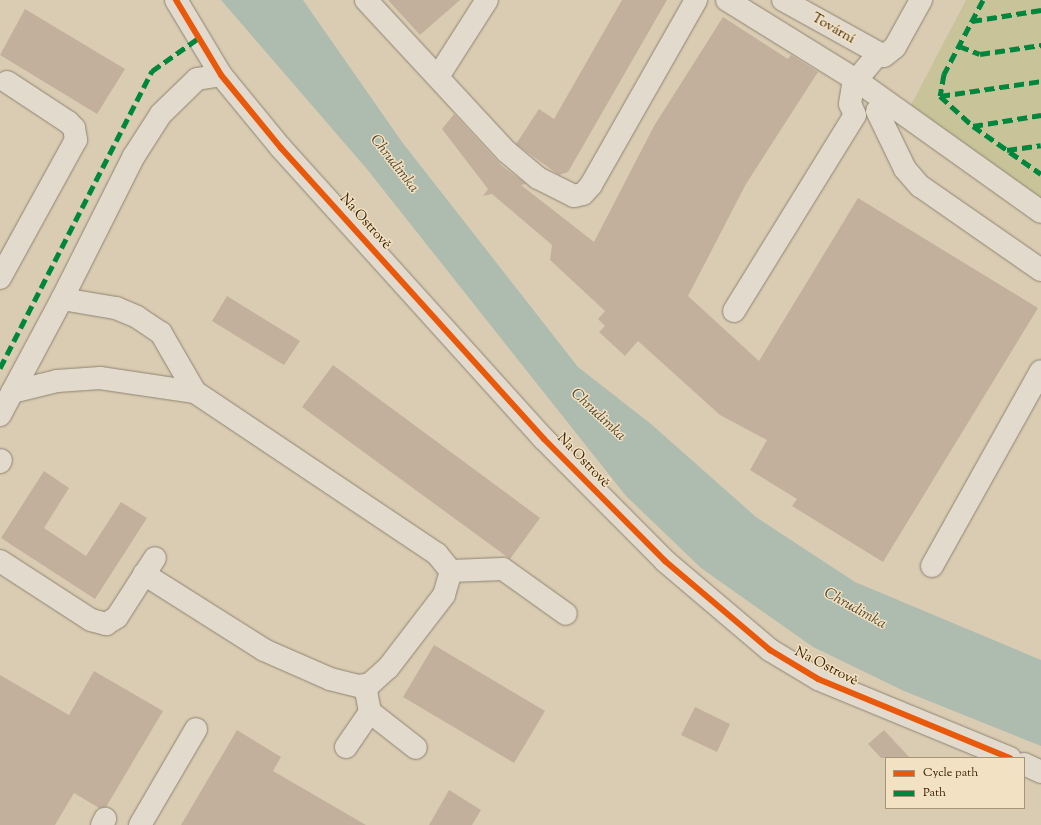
<!DOCTYPE html>
<meta charset="utf-8">
<style>
body{margin:0}
#map{position:relative;width:1041px;height:825px;overflow:hidden;background:#daccb2;font-family:"Sorts Mill Goudy",serif}
div>[style]{position:absolute}
.green>*{inset:0;background:#c8c398}
.water>*{inset:0;background:#aebcaf}
.building>*{inset:0;background:#c2b09d}
.roads{filter:drop-shadow(0 0 1px #8f8472) drop-shadow(0 0 1px #8f8472)}
.minor>*{height:22px;margin:-11px;padding:0 11px;transform-origin:11px;border-radius:11px;background:#e1dacd}
.quiet>*{height:5px;margin-top:-2.5px;transform-origin:0;background:repeating-linear-gradient(90deg,#00873e 0 10px,transparent 0 15px)}
.cycleway>*{height:6px;margin:-3px;padding:0 3px;transform-origin:3px;border-radius:3px;background:#e8590c}
span{translate:-50% -50%;white-space:nowrap;text-align:center;line-height:1.15;-webkit-text-stroke:3px #f2e1c2;paint-order:stroke}
.street-label{font-size:14px;color:#3a2101}
.water-label{font-size:15px;color:#52462c;font-style:italic}
.legend{position:absolute;left:885px;top:757px;width:140px;height:52px;box-sizing:border-box;background:#f2e1c2;border:1px solid #a89475;margin:0;padding:5px 7px;list-style:none;font-size:12px;color:#3a2101}
.legend li{display:flex;align-items:center;gap:8px;height:20px}
.legend b{width:20px;border:1px solid #a89475}
</style>
<div id="map">
<div class="green">
<i style="clip-path:polygon(966px 0,1041px 0,1041px 198px,911px 105px)"></i>
</div>
<div class="water">
<i style="clip-path:polygon(221px 0,303px 0,402px 142px,578px 367px,651px 424px,756px 517px,855px 582px,1041px 660px,1041px 746px,904px 691px,813px 647px,701px 568px,626px 496px,366px 168px)"></i>
</div>
<div class="building">
<i style="clip-path:polygon(388px 0,460px 0,420px 35px)"></i>
<i style="clip-path:polygon(622px 0,667px 0,568px 172px,559px 175px,516px 144px,539px 109px,554px 119px)"></i>
<i style="clip-path:polygon(25px 9px,125px 69px,97px 114px,0 55px)"></i>
<i style="clip-path:polygon(723px 17px,788px 59px,791px 55px,818px 72px,746px 184px,688px 296px,759px 361px,858px 198px,1038px 308px,883px 562px,792px 506px,797px 499px,750px 470px,767px 440px,720px 415px,638px 341px,625px 356px,599px 332px,605px 326px,598px 319px,605px 311px,550px 260px,552px 245px,492px 194px,483px 196px,488px 189px,442px 129px,454px 114px,502px 166px,526px 184px,521px 185px,594px 242px,654px 126px)"></i>
<i style="clip-path:polygon(227px 296px,300px 341px,284px 365px,212px 321px)"></i>
<i style="clip-path:polygon(333px 365px,540px 518px,510px 559px,302px 407px)"></i>
<i style="clip-path:polygon(44px 471px,69px 488px,44px 528px,86px 556px,121px 502px,147px 518px,95px 599px,1px 538px)"></i>
<i style="clip-path:polygon(434px 645px,545px 711px,514px 763px,403px 697px)"></i>
<i style="clip-path:polygon(94px 671px,163px 711px,106px 807px,99px 808px,74px 793px,55px 825px,0 825px,0 675px,69px 715px)"></i>
<i style="clip-path:polygon(695px 707px,730px 724px,717px 752px,681px 735px)"></i>
<i style="clip-path:polygon(237px 730px,281px 757px,273px 771px,366px 825px,181px 825px)"></i>
<i style="clip-path:polygon(884px 730px,910px 758px,881px 758px,868px 744px)"></i>
<i style="clip-path:polygon(449px 790px,481px 810px,472px 825px,429px 825px)"></i>
</div>
<div class="roads">
<div class="minor">
<i style="left:176px;top:0;width:87px;rotate:59deg"></i>
<i style="left:221px;top:75px;width:94px;rotate:50.6deg"></i>
<i style="left:281px;top:148px;width:392px;rotate:47.9deg"></i>
<i style="left:544px;top:439px;width:172px;rotate:45.2deg"></i>
<i style="left:665px;top:561px;width:138px;rotate:40.3deg"></i>
<i style="left:770px;top:650px;width:56px;rotate:31.1deg"></i>
<i style="left:818px;top:679px;width:208px;rotate:22.4deg"></i>
<i style="left:366px;top:0;width:207px;rotate:47.2deg"></i>
<i style="left:507px;top:152px;width:40px;rotate:40deg"></i>
<i style="left:538px;top:178px;width:40px;rotate:26.6deg"></i>
<i style="left:574px;top:196px;width:9px;rotate:-13deg"></i>
<i style="left:583px;top:194px;width:12px;rotate:-48deg"></i>
<i style="left:591px;top:185px;width:213px;rotate:-60.4deg"></i>
<i style="left:727px;top:0;width:152px;rotate:31.8deg"></i>
<i style="left:856px;top:80px;width:227px;rotate:35.5deg"></i>
<i style="left:783px;top:0;width:115px;rotate:29deg"></i>
<i style="left:884px;top:56px;width:14px;rotate:-39deg"></i>
<i style="left:895px;top:47px;width:54px;rotate:-61deg"></i>
<i style="left:439px;top:75px;width:89px;rotate:-57.4deg"></i>
<i style="left:877px;top:111px;width:64px;rotate:64.2deg"></i>
<i style="left:905px;top:169px;width:23px;rotate:49deg"></i>
<i style="left:920px;top:186px;width:147px;rotate:34.8deg"></i>
<i style="left:0;top:278px;width:158px;rotate:-61.2deg"></i>
<i style="left:76px;top:140px;width:12px;rotate:-99deg"></i>
<i style="left:74px;top:128px;width:8px;rotate:-135deg"></i>
<i style="left:68px;top:122px;width:73px;rotate:-146.7deg"></i>
<i style="left:62px;top:299px;width:160px;rotate:-63.3deg"></i>
<i style="left:134px;top:156px;width:50px;rotate:-57.3deg"></i>
<i style="left:161px;top:114px;width:50px;rotate:-44.2deg"></i>
<i style="left:197px;top:79px;width:24px;rotate:-9deg"></i>
<i style="left:734px;top:311px;width:230px;rotate:-58.3deg"></i>
<i style="left:855px;top:115px;width:12px;rotate:-114deg"></i>
<i style="left:850px;top:104px;width:20px;rotate:-81deg"></i>
<i style="left:853px;top:84px;width:38px;rotate:-50deg"></i>
<i style="left:12px;top:392px;width:46px;rotate:-13.7deg"></i>
<i style="left:57px;top:381px;width:43px;rotate:-4deg"></i>
<i style="left:100px;top:378px;width:96px;rotate:8.4deg"></i>
<i style="left:0;top:415px;width:132px;rotate:-61.9deg"></i>
<i style="left:62px;top:299px;width:55px;rotate:9.5deg"></i>
<i style="left:116px;top:308px;width:23px;rotate:23deg"></i>
<i style="left:137px;top:317px;width:29px;rotate:34deg"></i>
<i style="left:161px;top:333px;width:68px;rotate:60deg"></i>
<i style="left:195px;top:392px;width:291px;rotate:33.8deg"></i>
<i style="left:437px;top:554px;width:22px;rotate:51deg"></i>
<i style="left:451px;top:571px;width:52px;rotate:-2.2deg"></i>
<i style="left:503px;top:569px;width:77px;rotate:35.5deg"></i>
<i style="left:0;top:462px;width:2px;rotate:-63deg"></i>
<i style="left:0;top:561px;width:108px;rotate:33deg"></i>
<i style="left:91px;top:620px;width:16px;rotate:15deg"></i>
<i style="left:106px;top:624px;width:13px;rotate:-32deg"></i>
<i style="left:117px;top:617px;width:70px;rotate:-57.2deg"></i>
<i style="left:932px;top:566px;width:223px;rotate:-60.8deg"></i>
<i style="left:144px;top:574px;width:142px;rotate:32.3deg"></i>
<i style="left:264px;top:650px;width:72px;rotate:23.7deg"></i>
<i style="left:330px;top:679px;width:30px;rotate:14deg"></i>
<i style="left:359px;top:686px;width:11px;rotate:-10deg"></i>
<i style="left:370px;top:684px;width:24px;rotate:-42deg"></i>
<i style="left:388px;top:668px;width:92px;rotate:-52.5deg"></i>
<i style="left:444px;top:595px;width:25px;rotate:-74deg"></i>
<i style="left:365px;top:686px;width:26px;rotate:79deg"></i>
<i style="left:370px;top:712px;width:58px;rotate:38deg"></i>
<i style="left:346px;top:747px;width:42px;rotate:-55.6deg"></i>
<i style="left:1024px;top:764px;width:19px;rotate:25deg"></i>
<i style="left:102px;top:825px;width:7px;rotate:-63deg"></i>
<i style="left:140px;top:825px;width:111px;rotate:-59.7deg"></i>
</div>
</div>
<div class="quiet">
<i style="left:983px;top:0;width:84px;rotate:117.8deg"></i>
<i style="left:944px;top:74px;width:22px;rotate:100deg"></i>
<i style="left:940px;top:96px;width:45px;rotate:42.3deg"></i>
<i style="left:973px;top:126px;width:83px;rotate:35.2deg"></i>
<i style="left:972px;top:21px;width:70px;rotate:-9.1deg"></i>
<i style="left:959px;top:46px;width:22px;rotate:21deg"></i>
<i style="left:980px;top:54px;width:62px;rotate:-8.4deg"></i>
<i style="left:940px;top:96px;width:102px;rotate:-8.4deg"></i>
<i style="left:973px;top:126px;width:69px;rotate:-9.2deg"></i>
<i style="left:1007px;top:150px;width:34px;rotate:-8deg"></i>
<i style="left:0;top:368px;width:334px;rotate:-62.9deg"></i>
<i style="left:152px;top:71px;width:59px;rotate:-35.3deg"></i>
</div>
<div class="cycleway">
<i style="left:176px;top:0;width:87px;rotate:59deg"></i>
<i style="left:221px;top:75px;width:94px;rotate:50.6deg"></i>
<i style="left:281px;top:148px;width:392px;rotate:47.9deg"></i>
<i style="left:544px;top:439px;width:172px;rotate:45.2deg"></i>
<i style="left:665px;top:561px;width:138px;rotate:40.3deg"></i>
<i style="left:770px;top:650px;width:56px;rotate:31.1deg"></i>
<i style="left:818px;top:679px;width:208px;rotate:22.4deg"></i>
</div>
<div class="street-label">
<span style="left:833px;top:29px;rotate:30deg">Tovární</span>
<span style="left:365px;top:222px;rotate:48deg">Na Ostrově</span>
<span style="left:583px;top:461px;rotate:46deg">Na Ostrově</span>
<span style="left:826px;top:667px;rotate:27deg">Na Ostrově</span>
</div>
<div class="water-label">
<span style="left:394px;top:164px;rotate:52deg">Chrudimka</span>
<span style="left:598px;top:415px;rotate:43deg">Chrudimka</span>
<span style="left:855px;top:609px;rotate:29deg">Chrudimka</span>
</div>
<ul class="legend">
<li><b style="height:5px;background:#e8590c"></b>Cycle path</li>
<li><b style="height:5px;background:#00873e"></b>Path</li>
</ul>
</div>
